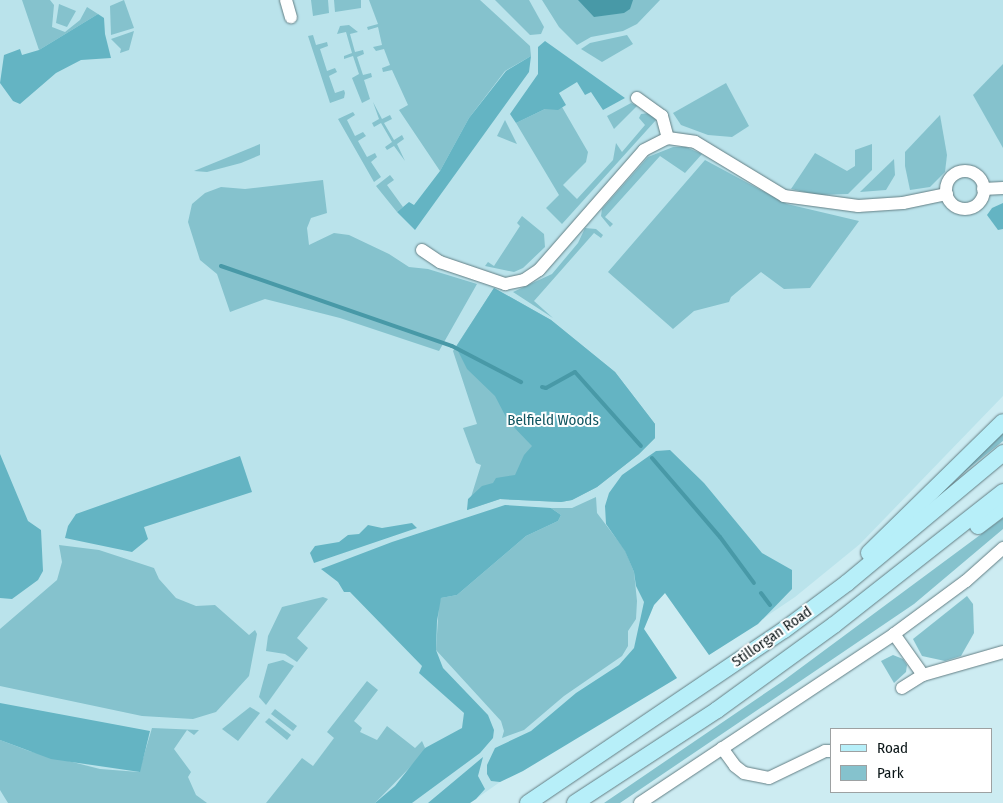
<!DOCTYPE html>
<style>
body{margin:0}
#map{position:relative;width:1003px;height:803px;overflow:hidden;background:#cdecf2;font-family:"Fira Sans Condensed",sans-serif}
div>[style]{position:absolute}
.built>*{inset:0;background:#bae3eb}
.green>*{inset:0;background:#85c2cd}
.forest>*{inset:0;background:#64b4c3}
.water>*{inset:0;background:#4899a7}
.stream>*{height:4px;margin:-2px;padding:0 2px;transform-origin:2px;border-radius:2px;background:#4899a7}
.roads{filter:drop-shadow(0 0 1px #627e84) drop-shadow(0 0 1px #627e84)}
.minor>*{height:12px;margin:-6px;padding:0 6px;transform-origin:6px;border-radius:6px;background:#fff}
.minor>.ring{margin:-6px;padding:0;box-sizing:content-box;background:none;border:12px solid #fff;border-radius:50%}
.major>*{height:16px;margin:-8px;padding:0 8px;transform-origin:8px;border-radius:8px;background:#b7eff9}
span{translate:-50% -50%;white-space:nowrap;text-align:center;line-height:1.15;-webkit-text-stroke:4px #fff;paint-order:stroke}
.park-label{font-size:15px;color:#115661}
.street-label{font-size:15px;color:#091416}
.legend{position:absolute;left:830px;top:728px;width:162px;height:65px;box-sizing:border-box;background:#fff;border:1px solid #9da1a2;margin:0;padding:6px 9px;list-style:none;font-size:15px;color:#091416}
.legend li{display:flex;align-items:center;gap:10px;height:25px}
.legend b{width:25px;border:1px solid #9da1a2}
</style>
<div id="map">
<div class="built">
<i style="clip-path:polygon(0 0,1003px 0,1003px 396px,860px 544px,795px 597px,709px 655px,665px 593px,654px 605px,644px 629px,677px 678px,500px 782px,470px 803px,0 803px)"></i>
</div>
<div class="green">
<i style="clip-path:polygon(22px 0,50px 0,54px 5px,52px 27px,65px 32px,80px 20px,87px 7px,98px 14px,39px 50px)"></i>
<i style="clip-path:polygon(124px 0,134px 28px,111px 35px,110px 6px)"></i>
<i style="clip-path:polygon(311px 0,328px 0,329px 13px,313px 16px)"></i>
<i style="clip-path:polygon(334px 0,361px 0,361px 8px,335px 12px)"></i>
<i style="clip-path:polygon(369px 0,480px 0,530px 46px,531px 56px,505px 71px,469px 118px,440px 171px,399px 110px,408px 105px,392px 70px,383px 72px,382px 68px,390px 65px,384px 49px,376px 51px,373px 47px,382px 45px,378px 27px,368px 30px,367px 27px,378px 24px)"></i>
<i style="clip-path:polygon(495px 0,529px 0,544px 27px,541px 34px,530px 35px)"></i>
<i style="clip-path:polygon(542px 0,660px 0,637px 24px,623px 31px,591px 37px,577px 45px,559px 27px)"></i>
<i style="clip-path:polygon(59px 4px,76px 11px,67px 27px,56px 23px)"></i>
<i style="clip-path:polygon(349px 25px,358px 32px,350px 34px,355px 52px,363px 50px,364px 54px,357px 57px,363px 75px,371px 73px,372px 77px,364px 80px,370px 99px,362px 103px,352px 78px,359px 74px,353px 56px,344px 59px,344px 56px,352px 53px,346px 32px,337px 34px,340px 26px)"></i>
<i style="clip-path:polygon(134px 31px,129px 50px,120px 53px,121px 49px,111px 39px)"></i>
<i style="clip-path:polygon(313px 35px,316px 45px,327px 42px,328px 46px,320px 49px,327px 71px,335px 68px,337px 72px,329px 76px,335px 93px,344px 90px,345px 93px,344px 98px,330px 103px,308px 36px)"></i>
<i style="clip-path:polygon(627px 35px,633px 44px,602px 62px,581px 49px,590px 43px)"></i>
<i style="clip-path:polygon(1003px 64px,1003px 148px,973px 95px)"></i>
<i style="clip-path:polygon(726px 83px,749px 126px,732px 137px,708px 135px,681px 125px,673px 113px)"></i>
<i style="clip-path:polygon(373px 102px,382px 119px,390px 115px,392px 119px,384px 123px,394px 140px,402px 135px,404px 139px,397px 144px,405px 161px,394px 146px,387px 150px,385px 147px,392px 142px,381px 123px,374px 127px,372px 123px,379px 119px)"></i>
<i style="clip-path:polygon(631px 103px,637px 106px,614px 129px,607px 116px)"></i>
<i style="clip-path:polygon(562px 107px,588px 152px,586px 162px,563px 185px,577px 199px,613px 160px,616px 143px,622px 152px,645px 125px,639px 118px,641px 114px,650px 113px,656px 120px,562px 224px,546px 208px,559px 195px,516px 123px,545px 109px)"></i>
<i style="clip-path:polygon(353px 112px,355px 115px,347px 120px,355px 136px,363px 132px,366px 136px,358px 141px,367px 157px,375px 153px,377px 157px,371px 162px,381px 177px,374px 182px,338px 119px)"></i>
<i style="clip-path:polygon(940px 115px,947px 155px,945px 172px,930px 187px,910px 190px,905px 166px,905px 152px)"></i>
<i style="clip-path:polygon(505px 120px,517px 144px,497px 136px)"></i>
<i style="clip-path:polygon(260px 144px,260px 155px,241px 163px,207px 172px,194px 171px)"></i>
<i style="clip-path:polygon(872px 144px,872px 170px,848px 194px,818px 195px,791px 189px,815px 153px,847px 171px,855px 166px,855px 150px)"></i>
<i style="clip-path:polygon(673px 147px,686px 147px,702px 154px,685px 173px,660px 156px,605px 217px,613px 224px,610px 227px,601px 216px,602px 209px,648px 157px)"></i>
<i style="clip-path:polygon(894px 159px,895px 175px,886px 190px,860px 192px)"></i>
<i style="clip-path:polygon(705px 160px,787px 204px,859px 221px,810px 288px,784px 289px,761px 272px,731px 297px,729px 302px,694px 311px,673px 329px,608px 272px)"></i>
<i style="clip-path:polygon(390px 175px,394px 180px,387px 185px,403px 207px,397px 212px,376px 186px)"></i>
<i style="clip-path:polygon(323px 180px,327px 213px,311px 218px,307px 228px,309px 245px,334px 233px,349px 235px,389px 254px,409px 267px,428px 269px,477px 284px,439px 351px,340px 318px,265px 299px,230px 312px,217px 274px,200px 260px,188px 222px,192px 204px,205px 193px,221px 187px,245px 189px)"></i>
<i style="clip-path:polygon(522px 216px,544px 234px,545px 247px,523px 268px,514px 272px,485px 266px,488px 262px,494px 266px,520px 226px,517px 223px)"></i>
<i style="clip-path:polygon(585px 228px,596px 229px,603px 235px,601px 238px,594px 233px,534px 301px,553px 318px,513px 292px,552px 274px,578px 243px)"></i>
<i style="clip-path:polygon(494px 288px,551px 320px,615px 372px,655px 424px,655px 438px,639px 454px,597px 487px,572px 500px,561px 502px,500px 499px,467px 510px,481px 465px,476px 463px,463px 428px,477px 424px,453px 351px)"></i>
<i style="clip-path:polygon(1003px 430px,1003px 441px,953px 481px)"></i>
<i style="clip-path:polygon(596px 497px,597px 513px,625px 550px,634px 572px,637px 601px,636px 619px,628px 631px,628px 646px,622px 656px,564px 696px,524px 730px,502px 738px,504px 731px,501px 721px,436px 650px,439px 603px,441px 598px,457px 595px,526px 536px,558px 521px,561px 515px,551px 508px,572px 508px)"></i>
<i style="clip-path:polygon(1003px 518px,1003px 529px,914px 604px,620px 803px,604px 803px,783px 681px)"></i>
<i style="clip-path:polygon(59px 545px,99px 550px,154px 568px,159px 579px,176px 598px,196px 606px,215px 605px,249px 635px,255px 630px,257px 634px,249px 676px,216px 712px,193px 719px,142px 716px,0 686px,0 629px,57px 580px,62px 562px)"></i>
<i style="clip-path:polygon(967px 596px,973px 604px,974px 633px,961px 656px,945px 661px,922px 656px,913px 639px)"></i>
<i style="clip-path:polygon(323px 597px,328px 599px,297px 638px,308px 648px,297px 662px,285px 654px,266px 651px,268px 636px,282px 607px)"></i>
<i style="clip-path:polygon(893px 655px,903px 659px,907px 665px,906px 672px,894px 683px,881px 661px)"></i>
<i style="clip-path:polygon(283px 660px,294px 666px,266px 705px,259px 697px,268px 664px)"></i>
<i style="clip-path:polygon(367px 681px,378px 690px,354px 721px,362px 728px,360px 732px,377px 740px,387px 726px,415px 748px,422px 741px,425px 748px,421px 756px,375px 803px,266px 803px,302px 758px,313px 766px,334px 738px,327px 732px)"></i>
<i style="clip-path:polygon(250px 707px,260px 713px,238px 741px,222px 729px)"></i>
<i style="clip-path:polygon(275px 709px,297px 726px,293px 731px,271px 714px)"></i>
<i style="clip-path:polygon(269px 718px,291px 735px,287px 740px,265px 722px)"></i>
<i style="clip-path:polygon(152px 728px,199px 730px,194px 735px,187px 730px,174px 749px,191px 772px,188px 777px,196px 795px,207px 803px,8px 803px,0 790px,0 740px,29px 751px,100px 769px,139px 772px)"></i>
</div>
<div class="forest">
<i style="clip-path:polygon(98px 14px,104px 18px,105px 34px,111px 58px,81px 60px,56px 73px,20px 104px,13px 101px,0 83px,4px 55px,20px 49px,22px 55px,39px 50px)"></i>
<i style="clip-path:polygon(545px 41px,625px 98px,603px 110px,591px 92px,585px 95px,577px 82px,559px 93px,566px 105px,558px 110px,545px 109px,516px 123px,510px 114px,538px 74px,538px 47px)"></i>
<i style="clip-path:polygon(531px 56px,529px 72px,415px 230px,397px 212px,409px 202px,414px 205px,440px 171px,469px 118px,506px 71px)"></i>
<i style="clip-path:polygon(1003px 203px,1003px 229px,998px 230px,987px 215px,992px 208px)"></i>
<i style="clip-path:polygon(494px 288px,551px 320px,615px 372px,655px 424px,655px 438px,639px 454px,597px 487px,572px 500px,561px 502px,500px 499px,467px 510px,468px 499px,482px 486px,493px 483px,496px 478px,515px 475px,524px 455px,532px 446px,508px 421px,495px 396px,467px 369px,456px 347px)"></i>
<i style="clip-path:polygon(670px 450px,704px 483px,762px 553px,792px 570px,792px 589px,758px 624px,709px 655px,665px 593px,654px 605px,644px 629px,677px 678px,523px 771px,500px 782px,491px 781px,487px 774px,487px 765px,495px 748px,531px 731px,576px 693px,619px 665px,634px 648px,644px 602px,636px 586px,634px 572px,625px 551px,606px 524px,605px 506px,609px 493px,622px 475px,656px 451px)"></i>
<i style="clip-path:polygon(0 454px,28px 521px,41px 530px,43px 571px,38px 580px,12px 599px,0 598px)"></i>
<i style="clip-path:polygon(240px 456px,252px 492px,144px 527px,148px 539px,132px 552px,65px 538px,68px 526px,76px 514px)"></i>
<i style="clip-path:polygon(505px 505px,551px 508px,561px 515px,558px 521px,526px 536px,457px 595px,441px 598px,437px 621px,436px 650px,443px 668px,488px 715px,494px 730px,493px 738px,480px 753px,412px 803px,375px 803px,395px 786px,425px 748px,462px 728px,464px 713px,419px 673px,422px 666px,350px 592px,344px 592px,338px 582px,321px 569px,392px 542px)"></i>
<i style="clip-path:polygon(412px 523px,417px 528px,314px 563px,310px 553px,315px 546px,339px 542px,348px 535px,359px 534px,368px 525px,382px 528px)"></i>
<i style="clip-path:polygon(0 703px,150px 731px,140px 772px,51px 759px,0 740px)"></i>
<i style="clip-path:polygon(483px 757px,478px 776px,485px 789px,476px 799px,470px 803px,428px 803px)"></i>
</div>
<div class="water">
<i style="clip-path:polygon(578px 0,633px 0,630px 9px,624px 13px,594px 17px)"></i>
</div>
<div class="stream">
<i style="left:221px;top:266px;width:244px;rotate:19.1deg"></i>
<i style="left:452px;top:346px;width:78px;rotate:27.6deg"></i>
<i style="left:542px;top:387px;width:4px;rotate:14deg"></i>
<i style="left:546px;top:388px;width:33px;rotate:-29deg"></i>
<i style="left:575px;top:372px;width:99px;rotate:48.3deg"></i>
<i style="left:652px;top:458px;width:104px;rotate:49.3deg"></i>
<i style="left:720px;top:537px;width:57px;rotate:53.5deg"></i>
<i style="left:761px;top:593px;width:15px;rotate:53deg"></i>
</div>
<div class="roads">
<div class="minor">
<i style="left:286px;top:0;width:18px;rotate:74deg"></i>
<i style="left:637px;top:98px;width:31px;rotate:36deg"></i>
<i style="left:662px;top:116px;width:23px;rotate:75deg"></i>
<i class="ring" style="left:946px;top:171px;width:26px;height:26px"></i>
<i style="left:983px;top:189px;width:20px;rotate:-3deg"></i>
<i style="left:422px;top:250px;width:22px;rotate:34deg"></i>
<i style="left:440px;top:262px;width:69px;rotate:18.7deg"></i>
<i style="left:505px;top:284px;width:19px;rotate:-12deg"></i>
<i style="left:524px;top:280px;width:18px;rotate:-34deg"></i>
<i style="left:539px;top:270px;width:159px;rotate:-48.8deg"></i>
<i style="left:644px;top:150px;width:27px;rotate:-27deg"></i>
<i style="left:668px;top:138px;width:27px;rotate:8deg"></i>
<i style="left:695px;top:142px;width:104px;rotate:31.2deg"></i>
<i style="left:784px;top:196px;width:75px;rotate:7.7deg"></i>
<i style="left:858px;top:206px;width:45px;rotate:-3.8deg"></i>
<i style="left:903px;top:203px;width:45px;rotate:-11.6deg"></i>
<i style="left:894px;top:634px;width:50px;rotate:54.7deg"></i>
<i style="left:923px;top:675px;width:83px;rotate:-16deg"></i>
<i style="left:902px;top:688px;width:25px;rotate:-32deg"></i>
<i style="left:722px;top:748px;width:22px;rotate:54deg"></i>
<i style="left:735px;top:766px;width:11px;rotate:38deg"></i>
<i style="left:744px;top:773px;width:25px;rotate:11deg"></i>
<i style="left:769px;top:778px;width:62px;rotate:-25.7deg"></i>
<i style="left:825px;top:751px;width:7px"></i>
<i style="left:640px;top:803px;width:305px;rotate:-33.6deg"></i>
<i style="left:894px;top:634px;width:89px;rotate:-36.4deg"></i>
<i style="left:966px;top:581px;width:50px;rotate:-41.7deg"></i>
</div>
<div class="major">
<i style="left:978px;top:526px;width:31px;rotate:-37deg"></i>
<i style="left:869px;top:553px;width:187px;rotate:-44.4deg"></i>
<i style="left:528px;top:803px;width:309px;rotate:-34.1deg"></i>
<i style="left:784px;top:630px;width:79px;rotate:-36.7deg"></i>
<i style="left:847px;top:583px;width:203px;rotate:-39.8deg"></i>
<i style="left:575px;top:803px;width:170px;rotate:-33.2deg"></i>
<i style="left:717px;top:710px;width:145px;rotate:-36deg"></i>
<i style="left:834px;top:625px;width:215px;rotate:-38.2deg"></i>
</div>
</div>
<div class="park-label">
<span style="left:553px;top:421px">Belfield Woods</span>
</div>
<div class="street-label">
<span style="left:772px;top:637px;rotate:-35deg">Stillorgan Road</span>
</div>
<ul class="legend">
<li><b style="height:6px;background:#b7eff9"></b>Road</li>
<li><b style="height:14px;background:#85c2cd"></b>Park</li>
</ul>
</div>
